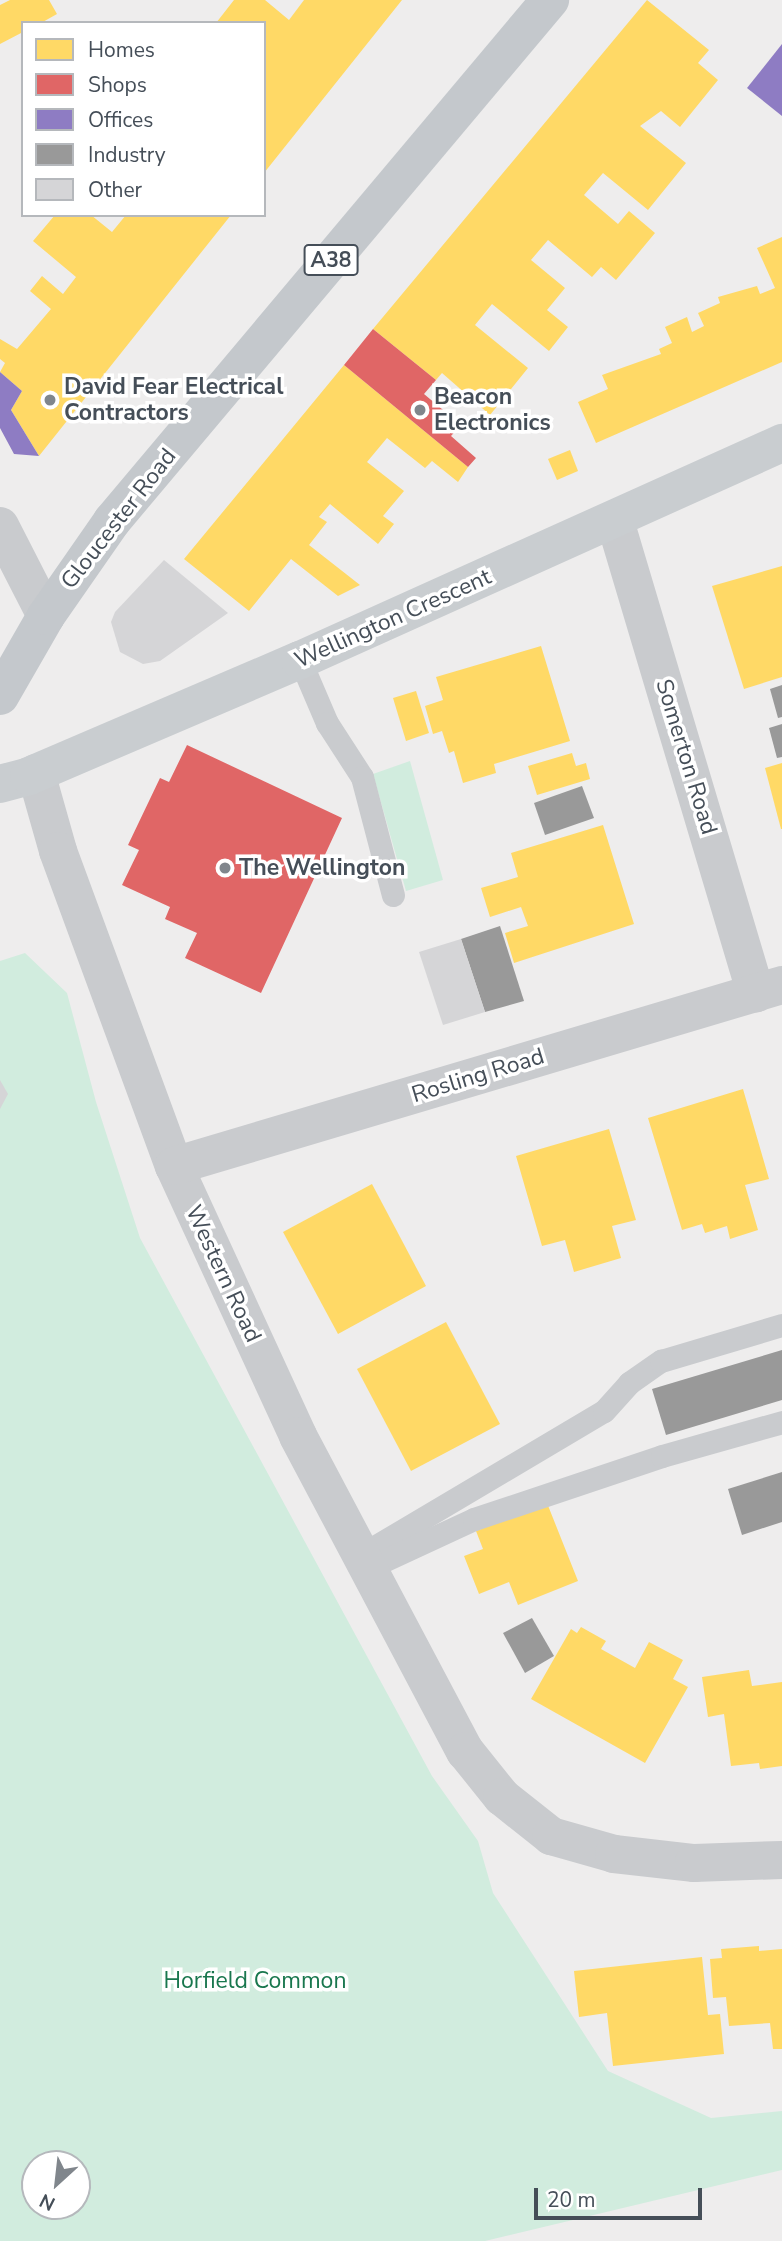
<!DOCTYPE html>
<style>
body{margin:0}
#map{position:relative;width:782px;height:2241px;overflow:hidden;background:#eeeded;font-family:"Nunito Sans",sans-serif}
div>[style]{position:absolute}
.green>*{inset:0;background:#d1ecde}
.homes>*{inset:0;background:#ffd966}
.shops>*{inset:0;background:#e06666}
.offices>*{inset:0;background:#8e7cc3}
.industry>*{inset:0;background:#999}
.building>*{inset:0;background:#d5d5d7}
.lane>*{height:23px;margin:-11.5px;padding:0 11.5px;transform-origin:11.5px;border-radius:11.5px;background:#c9cbce}
.street>*{height:38px;margin:-19px;padding:0 19px;transform-origin:19px;border-radius:19px;background:#c9cbce}
.secondary>*{height:38px;margin:-19px;padding:0 19px;transform-origin:19px;border-radius:19px;background:#c9cdd0}
.primary>*{height:38px;margin:-19px;padding:0 19px;transform-origin:19px;border-radius:19px;background:#c4c8cc}
.dots>*{width:19px;height:19px;translate:-50% -50%;box-sizing:border-box;border:4px solid #fff;border-radius:50%}
span{translate:-50% -50%;white-space:nowrap;text-align:center;line-height:1.15;-webkit-text-stroke:7px #fff;paint-order:stroke}
.shield-label span{padding:2px 5px;background:#fff;border:2px solid;border-radius:5px;-webkit-text-stroke-width:0}
.shield-label{font-size:21px;color:#454e58;font-weight:700}
.poi-label{font-size:23px;color:#454e58;font-weight:700}
.left{translate:0 -50%;text-align:left}
.street-label{font-size:23px;color:#454e58}
.park-label{font-size:23px;color:#19774e}
.legend{position:absolute;left:21px;top:21px;width:245px;height:196px;box-sizing:border-box;background:#fff;border:2px solid #b5b8bc;margin:0;padding:9px 12px;list-style:none;font-size:21px;color:#454e58}
.legend li{display:flex;align-items:center;gap:14px;height:35px}
.legend b{width:35px;border:2px solid #b5b8bc}
.north{position:absolute;left:21px;top:2150px;width:70px;height:70px;box-sizing:border-box;background:#fff;border:2px solid #b5b8bc;border-radius:50%;rotate:207deg;font-size:19px;font-weight:700;line-height:28px;text-align:center;color:#454e58}
.north::after{content:'';display:block;margin:auto;width:24px;height:32px;background:#80868c;clip-path:polygon(50% 0,100% 100%,50% 72%,0 100%)}
.scale{position:absolute;left:534px;top:2188px;width:168px;height:32px;box-sizing:border-box;border:4px solid #454e58;border-top:0;padding-left:9px;font-size:21px;line-height:24px;white-space:nowrap;color:#454e58;-webkit-text-stroke:5px #fff;paint-order:stroke}
</style>
<div id="map">
<div class="green">
<i style="clip-path:polygon(410px 761px,443px 880px,406px 891px,373px 774px)"></i>
<i style="clip-path:polygon(evenodd,25px 953px,67px 993px,96px 1102px,140px 1238px,432px 1776px,478px 1841px,493px 1893px,608px 2071px,711px 2118px,782px 2111px,782px 2170px,485px 2241px,0 2241px,0 961px,25px 953px,35px 2164px,77px 2164px,77px 2206px,35px 2206px,35px 2164px)"></i>
</div>
<div class="homes">
<i style="clip-path:polygon(10px 0,49px 0,57px 14px,41px 23px,23px 23px,23px 32px,0 44px,0 5px)"></i>
<i style="clip-path:polygon(234px 0,265px 0,289px 20px,304px 0,402px 0,264px 173px,264px 23px,216px 23px)"></i>
<i style="clip-path:polygon(647px 0,709px 50px,698px 63px,718px 80px,680px 127px,661px 111px,640px 126px,686px 163px,648px 210px,603px 173px,584px 195px,618px 224px,629px 211px,655px 233px,616px 280px,601px 267px,592px 277px,548px 240px,531px 260px,565px 288px,547px 310px,568px 327px,549px 351px,492px 304px,475px 325px,528px 368px,490px 415px,442px 373px,436px 380px,373px 329px)"></i>
<i style="clip-path:polygon(55px 215px,91px 215px,112px 232px,126px 215px,231px 215px,39px 456px,11px 410px,22px 391px,0 372px,5px 363px,0 359px,0 339px,17px 349px,51px 309px,30px 291px,42px 276px,63px 294px,76px 277px,33px 241px)"></i>
<i style="clip-path:polygon(782px 237px,782px 362px,596px 443px,578px 402px,608px 389px,602px 375px,661px 354px,659px 349px,672px 343px,665px 327px,687px 317px,692px 332px,704px 326px,698px 313px,720px 303px,718px 297px,757px 286px,760px 294px,775px 288px,757px 248px)"></i>
<i style="clip-path:polygon(344px 365px,468px 467px,458px 482px,432px 461px,425px 468px,387px 438px,367px 462px,404px 491px,383px 516px,394px 524px,378px 544px,330px 504px,319px 517px,327px 522px,309px 545px,360px 585px,338px 596px,291px 559px,249px 611px,184px 559px)"></i>
<i style="clip-path:polygon(570px 450px,578px 471px,557px 480px,548px 459px)"></i>
<i style="clip-path:polygon(782px 566px,782px 677px,744px 689px,712px 586px)"></i>
<i style="clip-path:polygon(541px 646px,570px 741px,494px 764px,496px 773px,463px 783px,454px 751px,449px 753px,442px 731px,433px 734px,425px 706px,443px 700px,436px 677px)"></i>
<i style="clip-path:polygon(416px 691px,429px 733px,406px 741px,393px 698px)"></i>
<i style="clip-path:polygon(572px 753px,576px 766px,586px 763px,590px 779px,537px 795px,528px 766px)"></i>
<i style="clip-path:polygon(782px 763px,782px 829px,781px 829px,765px 768px)"></i>
<i style="clip-path:polygon(603px 825px,634px 924px,514px 963px,505px 933px,528px 926px,521px 907px,490px 917px,481px 888px,518px 877px,511px 853px)"></i>
<i style="clip-path:polygon(743px 1089px,769px 1179px,745px 1185px,758px 1230px,730px 1239px,727px 1226px,705px 1233px,702px 1224px,682px 1230px,648px 1118px)"></i>
<i style="clip-path:polygon(609px 1129px,636px 1220px,612px 1226px,621px 1258px,574px 1272px,565px 1240px,542px 1246px,516px 1156px)"></i>
<i style="clip-path:polygon(372px 1184px,426px 1286px,338px 1334px,283px 1232px)"></i>
<i style="clip-path:polygon(446px 1322px,500px 1424px,411px 1471px,357px 1369px)"></i>
<i style="clip-path:polygon(547px 1503px,578px 1581px,518px 1605px,509px 1582px,479px 1594px,464px 1556px,483px 1549px,476px 1531px)"></i>
<i style="clip-path:polygon(581px 1627px,606px 1641px,601px 1649px,635px 1668px,649px 1642px,683px 1660px,673px 1679px,688px 1687px,645px 1763px,531px 1699px,571px 1629px,577px 1633px)"></i>
<i style="clip-path:polygon(749px 1670px,752px 1686px,782px 1682px,782px 1766px,760px 1769px,759px 1763px,731px 1766px,724px 1714px,708px 1717px,702px 1677px)"></i>
<i style="clip-path:polygon(759px 1946px,759px 1951px,782px 1949px,782px 2049px,773px 2049px,770px 2023px,729px 2026px,726px 1997px,713px 1998px,710px 1959px,722px 1958px,721px 1949px)"></i>
<i style="clip-path:polygon(702px 1957px,708px 2015px,720px 2014px,724px 2054px,613px 2066px,607px 2013px,579px 2017px,574px 1971px)"></i>
</div>
<div class="shops">
<i style="clip-path:polygon(373px 329px,436px 380px,424px 394px,461px 425px,451px 436px,476px 458px,468px 467px,344px 365px)"></i>
<i style="clip-path:polygon(187px 745px,342px 818px,261px 993px,185px 958px,197px 933px,165px 919px,170px 907px,122px 885px,139px 850px,128px 845px,160px 778px,169px 782px)"></i>
</div>
<div class="offices">
<i style="clip-path:polygon(782px 44px,782px 116px,747px 88px)"></i>
<i style="clip-path:polygon(0 372px,22px 391px,11px 410px,39px 456px,14px 454px,0 428px)"></i>
</div>
<div class="industry">
<i style="clip-path:polygon(782px 685px,782px 717px,778px 718px,770px 689px)"></i>
<i style="clip-path:polygon(782px 724px,782px 757px,777px 758px,769px 728px)"></i>
<i style="clip-path:polygon(582px 786px,594px 818px,545px 835px,534px 803px)"></i>
<i style="clip-path:polygon(500px 926px,524px 1001px,485px 1012px,461px 939px)"></i>
<i style="clip-path:polygon(782px 1350px,782px 1400px,666px 1435px,652px 1389px)"></i>
<i style="clip-path:polygon(782px 1472px,782px 1522px,742px 1535px,728px 1489px)"></i>
<i style="clip-path:polygon(532px 1618px,554px 1656px,525px 1673px,503px 1633px)"></i>
</div>
<div class="building">
<i style="clip-path:polygon(164px 560px,228px 613px,160px 661px,143px 664px,120px 652px,111px 622px,115px 612px)"></i>
<i style="clip-path:polygon(461px 939px,485px 1012px,443px 1025px,419px 952px)"></i>
<i style="clip-path:polygon(0 1080px,8px 1094px,0 1109px)"></i>
</div>
<div class="lane">
<i style="left:300px;top:660px;width:69px;rotate:66.8deg"></i>
<i style="left:327px;top:723px;width:64px;rotate:57.1deg"></i>
<i style="left:362px;top:777px;width:122px;rotate:75.3deg"></i>
<i style="left:361px;top:1555px;width:282px;rotate:-30.7deg"></i>
<i style="left:604px;top:1411px;width:38px;rotate:-48deg"></i>
<i style="left:629px;top:1383px;width:39px;rotate:-35deg"></i>
<i style="left:661px;top:1361px;width:126px;rotate:-16.6deg"></i>
<i style="left:368px;top:1568px;width:117px;rotate:-24.8deg"></i>
<i style="left:474px;top:1519px;width:198px;rotate:-18.5deg"></i>
<i style="left:662px;top:1456px;width:125px;rotate:-15.8deg"></i>
</div>
<div class="street">
<i style="left:615px;top:521px;width:493px;rotate:73.4deg"></i>
<i style="left:0;top:526px;width:101px;rotate:62.9deg"></i>
<i style="left:36px;top:773px;width:81px;rotate:74.2deg"></i>
<i style="left:58px;top:851px;width:336px;rotate:69.8deg"></i>
<i style="left:174px;top:1166px;width:297px;rotate:65.3deg"></i>
<i style="left:298px;top:1436px;width:357px;rotate:62.1deg"></i>
<i style="left:465px;top:1751px;width:59px;rotate:51.2deg"></i>
<i style="left:502px;top:1797px;width:63px;rotate:38.5deg"></i>
<i style="left:551px;top:1836px;width:66px;rotate:15.9deg"></i>
<i style="left:614px;top:1854px;width:81px;rotate:6.4deg"></i>
<i style="left:694px;top:1863px;width:88px;rotate:-2deg"></i>
<i style="left:174px;top:1166px;width:634px;rotate:-16.58deg"></i>
</div>
<div class="secondary">
<i style="left:0;top:784px;width:30px;rotate:-15deg"></i>
<i style="left:29px;top:776px;width:295px;rotate:-23.2deg"></i>
<i style="left:300px;top:660px;width:529px;rotate:-24.24deg"></i>
</div>
<div class="primary">
<i style="left:0;top:696px;width:92px;rotate:-60.1deg"></i>
<i style="left:46px;top:616px;width:116px;rotate:-55.2deg"></i>
<i style="left:112px;top:521px;width:681px;rotate:-49.95deg"></i>
</div>
<div class="dots">
<i style="left:50px;top:400px;background:#80868c"></i>
<i style="left:420px;top:410px;background:#80868c"></i>
<i style="left:225px;top:868px;background:#80868c"></i>
</div>
<div class="shield-label">
<span style="left:331px;top:260px">A38</span>
</div>
<div class="poi-label">
<span class="left" style="left:64px;top:400px">David Fear Electrical<br>Contractors</span>
<span class="left" style="left:434px;top:410px">Beacon<br>Electronics</span>
<span class="left" style="left:239px;top:868px">The Wellington</span>
</div>
<div class="street-label">
<span style="left:119px;top:519px;rotate:-52deg">Gloucester Road</span>
<span style="left:393px;top:619px;rotate:-24deg">Wellington Crescent</span>
<span style="left:686px;top:757px;rotate:73deg">Somerton Road</span>
<span style="left:478px;top:1076px;rotate:-17deg">Rosling Road</span>
<span style="left:223px;top:1274px;rotate:65deg">Western Road</span>
</div>
<div class="park-label">
<span style="left:255px;top:1981px">Horfield Common</span>
</div>
<ul class="legend">
<li><b style="height:19px;background:#ffd966"></b>Homes</li>
<li><b style="height:19px;background:#e06666"></b>Shops</li>
<li><b style="height:19px;background:#8e7cc3"></b>Offices</li>
<li><b style="height:19px;background:#999"></b>Industry</li>
<li><b style="height:19px;background:#d5d5d7"></b>Other</li>
</ul>
<div class="north">N</div>
<div class="scale">20 m</div>
</div>
